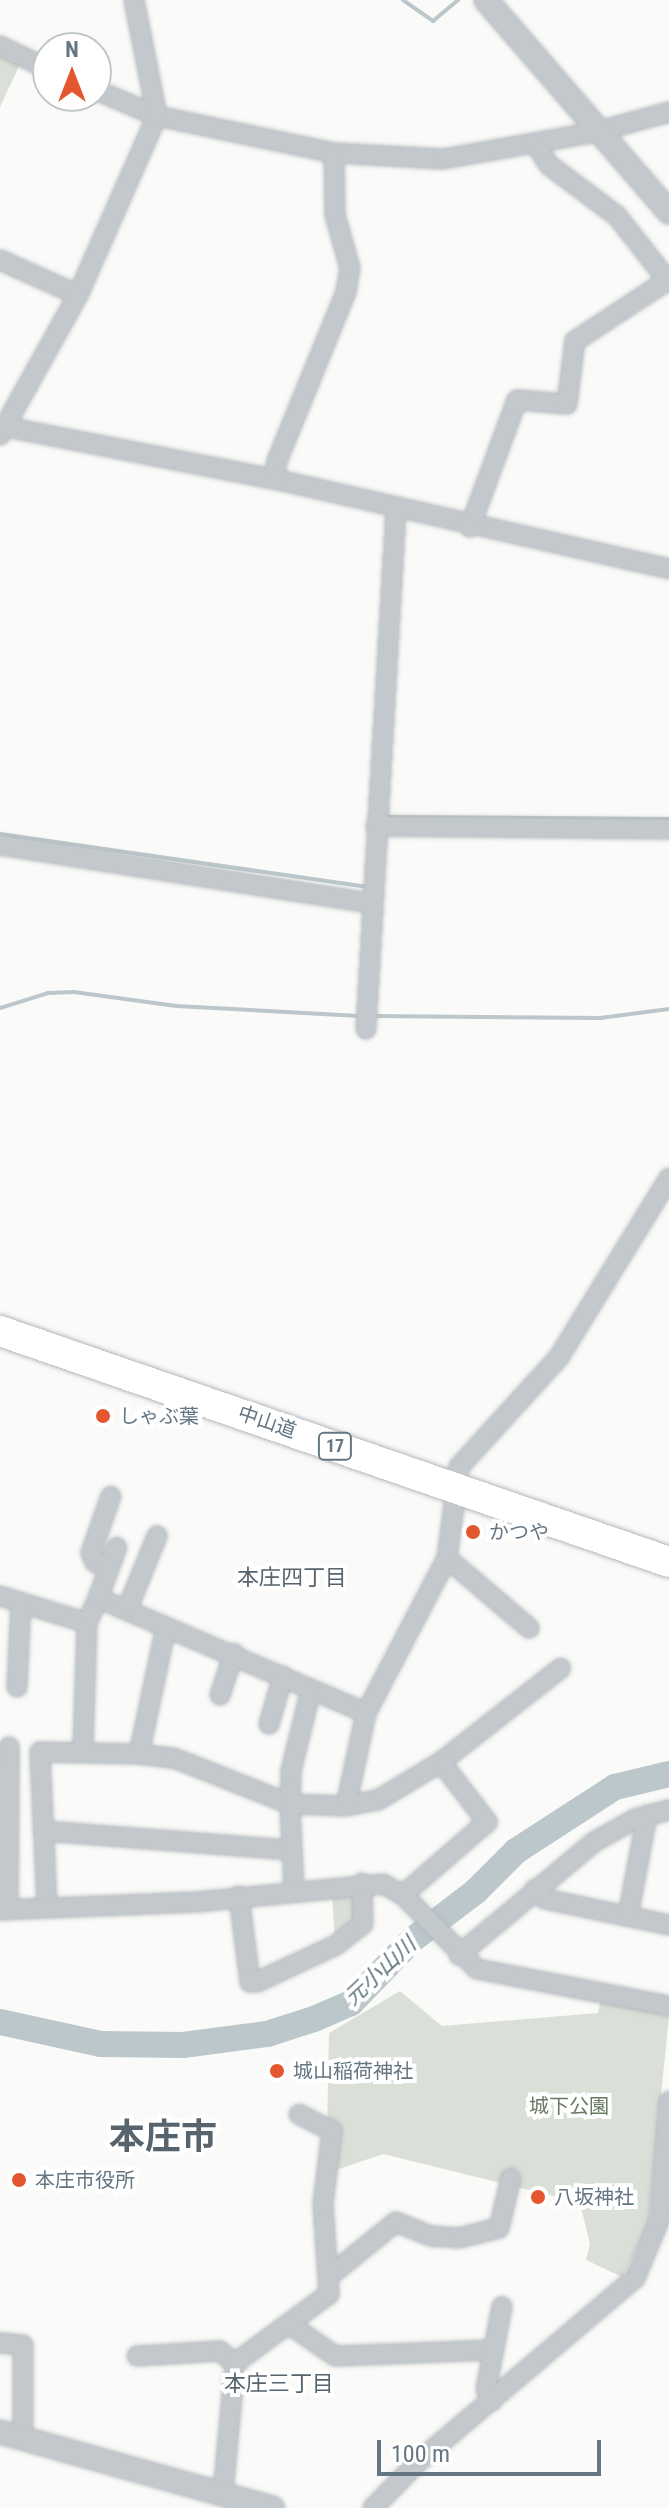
<!DOCTYPE html>
<meta charset="utf-8">
<style>
body{margin:0}
#map{position:relative;width:669px;height:2508px;overflow:hidden;background:#fafaf8;font-family:"Roboto Condensed","Noto Sans JP",sans-serif}
div>[style]{position:absolute}
.green>*{inset:0;background:#dadfd7}
.stream>*{height:4px;margin:-2px;padding:0 2px;transform-origin:2px;border-radius:2px;background:#bbc7cb}
.river>*{height:26px;margin:-13px;padding:0 13px;transform-origin:13px;border-radius:13px;background:#bbc7cb}
.roads{filter:drop-shadow(0 0 2px #b4b9bd) drop-shadow(0 0 2px #b4b9bd)}
.minor>*{height:18px;margin:-9px;padding:0 9px;transform-origin:9px;border-radius:9px;background:#c3c8cc}
.tertiary>*{height:22px;margin:-11px;padding:0 11px;transform-origin:11px;border-radius:11px;background:#c3c8cc}
.trunk>*{height:30px;margin:-15px;padding:0 15px;transform-origin:15px;border-radius:15px;background:#fff}
.dots>*{width:22px;height:22px;translate:-50% -50%;box-sizing:border-box;border:4px solid #fff;border-radius:50%}
span{translate:-50% -50%;white-space:nowrap;text-align:center;line-height:1.15;-webkit-text-stroke:8px #fff;paint-order:stroke}
.shield-label span{padding:2px 6px;background:#fff;border:2px solid;border-radius:6px;-webkit-text-stroke-width:0}
.shield-label{font-size:18px;color:#657683;font-weight:700}
.poi-label{font-size:20px;color:#657683}
.left{translate:0 -50%;text-align:left}
.street-label{font-size:20px;color:#657683}
.park-label{font-size:20px;color:#687a64}
.neighbourhood-label{font-size:22px;color:#57646e}
.water-label{font-size:22px;color:#60757c;font-style:italic}
.town-label{font-size:36px;color:#57646e;font-weight:700}
.north{position:absolute;left:32px;top:32px;width:80px;height:80px;box-sizing:border-box;background:#fff;border:2px solid #c1c8cd;border-radius:50%;rotate:0deg;font-size:22px;font-weight:700;line-height:32px;text-align:center;color:#657683}
.north::after{content:'';display:block;margin:auto;width:28px;height:36px;background:#e4572e;clip-path:polygon(50% 0,100% 100%,50% 72%,0 100%)}
.scale{position:absolute;left:377px;top:2440px;width:224px;height:36px;box-sizing:border-box;border:4px solid #657683;border-top:0;padding-left:10px;font-size:24px;line-height:28px;white-space:nowrap;color:#657683;-webkit-text-stroke:6px #fff;paint-order:stroke}
</style>
<div id="map">
<div class="green">
<i style="clip-path:polygon(0 55px,20px 64px,0 107px)"></i>
<i style="clip-path:polygon(353px 1889px,361px 1917px,335px 1940px,332px 1894px)"></i>
<i style="clip-path:polygon(400px 1991px,442px 2026px,598px 2013px,601px 1999px,669px 2016px,648px 2225px,622px 2277px,586px 2260px,590px 2244px,581px 2207px,562px 2198px,383px 2154px,336px 2170px,327px 2137px,329px 2033px)"></i>
</div>
<div class="stream">
<i style="left:403px;top:0;width:37px;rotate:35deg"></i>
<i style="left:433px;top:21px;width:33px;rotate:-40deg"></i>
<i style="left:387px;top:817px;width:282px;rotate:0.4deg"></i>
<i style="left:0;top:834px;width:370px;rotate:8.2deg"></i>
<i style="left:0;top:1008px;width:50px;rotate:-17.4deg"></i>
<i style="left:48px;top:993px;width:26px;rotate:-2deg"></i>
<i style="left:74px;top:992px;width:103px;rotate:7.8deg"></i>
<i style="left:176px;top:1006px;width:183px;rotate:3.1deg"></i>
<i style="left:373px;top:1016px;width:227px;rotate:0.5deg"></i>
<i style="left:600px;top:1018px;width:70px;rotate:-7.4deg"></i>
</div>
<div class="river">
<i style="left:0;top:2022px;width:103px;rotate:12.3deg"></i>
<i style="left:101px;top:2044px;width:82px;rotate:0.7deg"></i>
<i style="left:183px;top:2045px;width:85px;rotate:-7.5deg"></i>
<i style="left:267px;top:2034px;width:49px;rotate:-17.7deg"></i>
<i style="left:314px;top:2019px;width:40px;rotate:-23.4deg"></i>
<i style="left:351px;top:2003px;width:88px;rotate:-45.9deg"></i>
<i style="left:412px;top:1940px;width:81px;rotate:-37.4deg"></i>
<i style="left:476px;top:1891px;width:57px;rotate:-45deg"></i>
<i style="left:516px;top:1851px;width:118px;rotate:-32.9deg"></i>
<i style="left:615px;top:1787px;width:56px;rotate:-13.5deg"></i>
</div>
<div class="roads">
<div class="minor">
<i style="left:0;top:46px;width:53px;rotate:25.6deg"></i>
<i style="left:96px;top:90px;width:66px;rotate:23.1deg"></i>
<i style="left:157px;top:116px;width:181px;rotate:11.8deg"></i>
<i style="left:334px;top:153px;width:109px;rotate:3.2deg"></i>
<i style="left:443px;top:159px;width:155px;rotate:-10deg"></i>
<i style="left:596px;top:132px;width:76px;rotate:-15.3deg"></i>
<i style="left:535px;top:143px;width:26px;rotate:58deg"></i>
<i style="left:549px;top:165px;width:85px;rotate:36.9deg"></i>
<i style="left:617px;top:216px;width:84px;rotate:51.8deg"></i>
<i style="left:0;top:260px;width:85px;rotate:24.2deg"></i>
<i style="left:6px;top:427px;width:273px;rotate:11deg"></i>
<i style="left:274px;top:479px;width:405px;rotate:12.8deg"></i>
<i style="left:0;top:435px;width:160px;rotate:-60.9deg"></i>
<i style="left:78px;top:295px;width:196px;rotate:-66.2deg"></i>
<i style="left:157px;top:116px;width:118px;rotate:-101.2deg"></i>
<i style="left:274px;top:479px;width:18px;rotate:-81deg"></i>
<i style="left:277px;top:461px;width:183px;rotate:-67.8deg"></i>
<i style="left:346px;top:292px;width:24px;rotate:-81deg"></i>
<i style="left:350px;top:268px;width:55px;rotate:-105.8deg"></i>
<i style="left:335px;top:215px;width:62px;rotate:-90.9deg"></i>
<i style="left:470px;top:527px;width:135px;rotate:-69.7deg"></i>
<i style="left:517px;top:400px;width:50px;rotate:4.6deg"></i>
<i style="left:567px;top:404px;width:64px;rotate:-82.8deg"></i>
<i style="left:575px;top:341px;width:111px;rotate:-33.3deg"></i>
<i style="left:376px;top:826px;width:293px;rotate:0.6deg"></i>
<i style="left:0;top:845px;width:376px;rotate:8.9deg"></i>
<i style="left:366px;top:1029px;width:519px;rotate:-86.69deg"></i>
<i style="left:447px;top:1558px;width:108px;rotate:40.5deg"></i>
<i style="left:108px;top:1567px;width:14px;rotate:-159deg"></i>
<i style="left:95px;top:1562px;width:10px;rotate:-114deg"></i>
<i style="left:91px;top:1553px;width:60px;rotate:-70.7deg"></i>
<i style="left:0;top:1596px;width:91px;rotate:17.2deg"></i>
<i style="left:87px;top:1623px;width:27px;rotate:-66deg"></i>
<i style="left:98px;top:1598px;width:292px;rotate:23.2deg"></i>
<i style="left:98px;top:1598px;width:54px;rotate:-69.6deg"></i>
<i style="left:127px;top:1610px;width:80px;rotate:-67.9deg"></i>
<i style="left:17px;top:1687px;width:84px;rotate:-87.3deg"></i>
<i style="left:220px;top:1695px;width:44px;rotate:-71.6deg"></i>
<i style="left:269px;top:1724px;width:50px;rotate:-73.7deg"></i>
<i style="left:83px;top:1750px;width:127px;rotate:-88.2deg"></i>
<i style="left:139px;top:1754px;width:35px;rotate:7deg"></i>
<i style="left:174px;top:1758px;width:125px;rotate:21.6deg"></i>
<i style="left:290px;top:1804px;width:33px;rotate:-88deg"></i>
<i style="left:291px;top:1771px;width:84px;rotate:-76.3deg"></i>
<i style="left:441px;top:1762px;width:152px;rotate:-38.1deg"></i>
<i style="left:346px;top:1806px;width:33px;rotate:-11deg"></i>
<i style="left:378px;top:1800px;width:74px;rotate:-31.1deg"></i>
<i style="left:441px;top:1762px;width:76px;rotate:52.5deg"></i>
<i style="left:487px;top:1822px;width:111px;rotate:139deg"></i>
<i style="left:43px;top:1831px;width:250px;rotate:4.4deg"></i>
<i style="left:535px;top:1889px;width:14px;rotate:45deg"></i>
<i style="left:545px;top:1899px;width:127px;rotate:11.8deg"></i>
<i style="left:294px;top:1890px;width:86px;rotate:-92.7deg"></i>
<i style="left:290px;top:1804px;width:56px;rotate:2deg"></i>
<i style="left:346px;top:1806px;width:95px;rotate:-77.9deg"></i>
<i style="left:366px;top:1713px;width:175px;rotate:-62.4deg"></i>
<i style="left:447px;top:1558px;width:92px;rotate:-82.5deg"></i>
<i style="left:459px;top:1467px;width:149px;rotate:-47.7deg"></i>
<i style="left:559px;top:1357px;width:210px;rotate:-58.4deg"></i>
<i style="left:239px;top:1896px;width:87px;rotate:82.7deg"></i>
<i style="left:250px;top:1982px;width:7px"></i>
<i style="left:257px;top:1982px;width:87px;rotate:-25.1deg"></i>
<i style="left:336px;top:1945px;width:34px;rotate:-38deg"></i>
<i style="left:363px;top:1924px;width:41px;rotate:-91.4deg"></i>
<i style="left:47px;top:1907px;width:155px;rotate:-92.6deg"></i>
<i style="left:40px;top:1752px;width:99px;rotate:1.2deg"></i>
<i style="left:139px;top:1754px;width:130px;rotate:-78deg"></i>
<i style="left:0;top:1910px;width:197px;rotate:-2.3deg"></i>
<i style="left:197px;top:1902px;width:187px;rotate:-5.5deg"></i>
<i style="left:383px;top:1884px;width:23px;rotate:29deg"></i>
<i style="left:403px;top:1895px;width:105px;rotate:45deg"></i>
<i style="left:477px;top:1969px;width:196px;rotate:10.9deg"></i>
<i style="left:8px;top:1910px;width:163px;rotate:-89.6deg"></i>
<i style="left:628px;top:1916px;width:103px;rotate:-79.3deg"></i>
<i style="left:459px;top:1955px;width:176px;rotate:-39.9deg"></i>
<i style="left:594px;top:1842px;width:47px;rotate:-29.3deg"></i>
<i style="left:635px;top:1819px;width:35px;rotate:-15deg"></i>
<i style="left:328px;top:2277px;width:87px;rotate:-39deg"></i>
<i style="left:396px;top:2222px;width:38px;rotate:22deg"></i>
<i style="left:431px;top:2236px;width:28px;rotate:4deg"></i>
<i style="left:459px;top:2238px;width:41px;rotate:-14deg"></i>
<i style="left:499px;top:2228px;width:51px;rotate:-76.5deg"></i>
<i style="left:289px;top:2324px;width:56px;rotate:34.8deg"></i>
<i style="left:335px;top:2356px;width:159px;rotate:-2.2deg"></i>
<i style="left:0;top:2343px;width:23px;rotate:5deg"></i>
<i style="left:23px;top:2345px;width:90px;rotate:90deg"></i>
<i style="left:137px;top:2356px;width:83px;rotate:-3.4deg"></i>
<i style="left:220px;top:2351px;width:19px;rotate:39deg"></i>
<i style="left:492px;top:2401px;width:13px;rotate:-117deg"></i>
<i style="left:486px;top:2389px;width:84px;rotate:-79deg"></i>
<i style="left:223px;top:2493px;width:131px;rotate:-84.7deg"></i>
<i style="left:235px;top:2363px;width:117px;rotate:-36.3deg"></i>
<i style="left:329px;top:2294px;width:90px;rotate:-93.8deg"></i>
<i style="left:323px;top:2204px;width:74px;rotate:-83deg"></i>
<i style="left:332px;top:2131px;width:37px;rotate:-153deg"></i>
<i style="left:373px;top:2508px;width:64px;rotate:-45.6deg"></i>
<i style="left:418px;top:2462px;width:285px;rotate:-40.3deg"></i>
<i style="left:635px;top:2278px;width:62px;rotate:-67.2deg"></i>
<i style="left:659px;top:2221px;width:120px;rotate:-85.2deg"></i>
</div>
<div class="tertiary">
<i style="left:486px;top:0;width:280px;rotate:49.2deg"></i>
<i style="left:0;top:2432px;width:283px;rotate:15.6deg"></i>
</div>
<div class="trunk">
<i style="left:0;top:1331px;width:708px;rotate:19.05deg"></i>
</div>
</div>
<div class="dots">
<i style="left:103px;top:1416px;background:#e4572e"></i>
<i style="left:473px;top:1532px;background:#e4572e"></i>
<i style="left:277px;top:2071px;background:#e4572e"></i>
<i style="left:19px;top:2180px;background:#e4572e"></i>
<i style="left:538px;top:2197px;background:#e4572e"></i>
</div>
<div class="shield-label">
<span style="left:335px;top:1446px">17</span>
</div>
<div class="poi-label">
<span class="left" style="left:119px;top:1416px">しゃぶ葉</span>
<span class="left" style="left:489px;top:1532px">かつや</span>
<span class="left" style="left:293px;top:2071px">城山稲荷神社</span>
<span class="left" style="left:35px;top:2180px">本庄市役所</span>
<span class="left" style="left:554px;top:2197px">八坂神社</span>
</div>
<div class="street-label">
<span style="left:267px;top:1422px;rotate:19deg">中山道</span>
</div>
<div class="park-label">
<span style="left:569px;top:2106px">城下公園</span>
</div>
<div class="neighbourhood-label">
<span style="left:292px;top:1578px">本庄四丁目</span>
<span style="left:279px;top:2384px">本庄三丁目</span>
</div>
<div class="water-label">
<span style="left:380px;top:1971px;rotate:-43deg">元小山川</span>
</div>
<div class="town-label">
<span style="left:163px;top:2138px">本庄市</span>
</div>
<div class="north">N</div>
<div class="scale">100 m</div>
</div>
